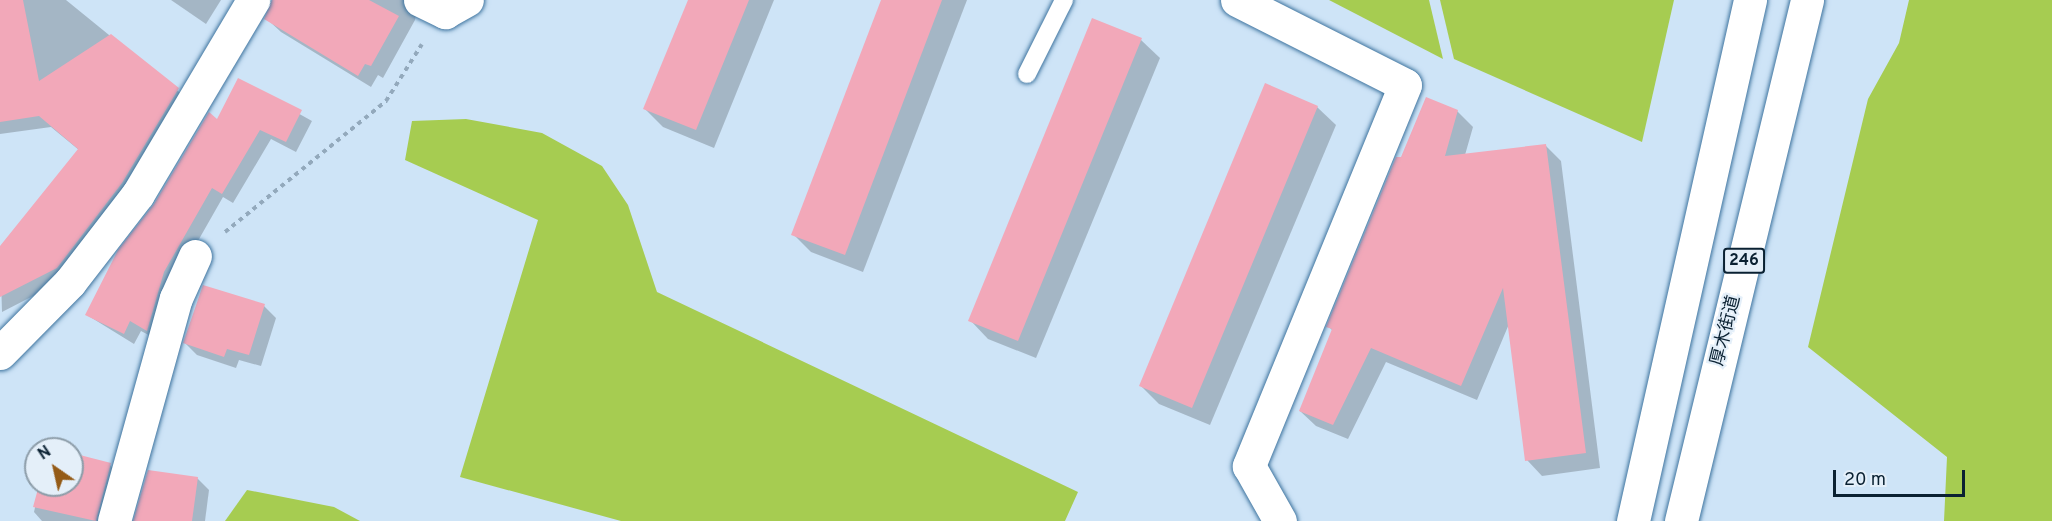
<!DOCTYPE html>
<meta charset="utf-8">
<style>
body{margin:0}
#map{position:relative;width:2052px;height:521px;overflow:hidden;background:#cee4f7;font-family:Overpass,"Noto Sans JP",sans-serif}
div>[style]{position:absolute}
.green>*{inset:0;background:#a6cc51}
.shadow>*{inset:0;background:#0003}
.building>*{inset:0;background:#f2a8b9}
.path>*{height:4px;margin-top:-2px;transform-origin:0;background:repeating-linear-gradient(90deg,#93a9bc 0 4.5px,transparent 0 9px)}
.roads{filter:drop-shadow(0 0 2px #3e749f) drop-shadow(0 0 2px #3e749f)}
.service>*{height:18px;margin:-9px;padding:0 9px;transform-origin:9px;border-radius:9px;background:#fff}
.minor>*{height:33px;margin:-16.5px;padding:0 16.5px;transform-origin:16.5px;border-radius:16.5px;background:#fff}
.trunk>*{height:33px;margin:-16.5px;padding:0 16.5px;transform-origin:16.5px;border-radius:16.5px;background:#fff}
span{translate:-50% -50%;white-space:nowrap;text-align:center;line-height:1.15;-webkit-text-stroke:4.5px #e4eff9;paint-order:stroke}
.shield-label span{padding:2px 4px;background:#e4eff9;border:2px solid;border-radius:4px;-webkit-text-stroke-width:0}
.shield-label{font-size:16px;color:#0a2132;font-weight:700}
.street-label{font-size:18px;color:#0a2132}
.north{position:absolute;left:24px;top:437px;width:60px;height:60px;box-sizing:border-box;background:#e4eff9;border:2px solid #8d9da9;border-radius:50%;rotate:326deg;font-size:16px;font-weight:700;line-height:24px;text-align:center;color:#0a2132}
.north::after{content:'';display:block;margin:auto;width:21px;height:27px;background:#945b17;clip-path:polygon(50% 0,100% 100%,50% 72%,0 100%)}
.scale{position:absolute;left:1833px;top:470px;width:132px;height:27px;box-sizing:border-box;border:3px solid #0a2132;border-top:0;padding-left:8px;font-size:18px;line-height:21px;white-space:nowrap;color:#0a2132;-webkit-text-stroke:4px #e4eff9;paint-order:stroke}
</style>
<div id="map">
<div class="green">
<i style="clip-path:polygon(1329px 0,1429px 0,1443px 59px)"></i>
<i style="clip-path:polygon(1440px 0,1674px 0,1642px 142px,1454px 59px)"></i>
<i style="clip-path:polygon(1909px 0,2052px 0,2052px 521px,1944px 521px,1947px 457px,1808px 347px,1868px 99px,1899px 43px)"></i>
<i style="clip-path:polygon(466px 119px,542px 133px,602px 166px,628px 205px,657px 292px,1078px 492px,1065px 521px,621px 521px,460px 477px,538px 220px,405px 160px,412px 121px)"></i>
<i style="clip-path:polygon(247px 490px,334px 507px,360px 521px,225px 521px)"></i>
</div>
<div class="shadow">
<i style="clip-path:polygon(0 0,66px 0,189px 100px,68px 278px,2px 312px,0 247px,79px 150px,51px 127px,0 134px)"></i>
<i style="clip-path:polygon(171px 0,221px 0,206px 24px)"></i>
<i style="clip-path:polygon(281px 0,419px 0,415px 20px,383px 78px,378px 75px,371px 87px,281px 32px,268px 20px)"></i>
<i style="clip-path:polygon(689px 0,774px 0,714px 148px,663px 127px,645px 109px)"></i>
<i style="clip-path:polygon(883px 0,967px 0,863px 272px,811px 252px,793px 234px)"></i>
<i style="clip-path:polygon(1093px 20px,1141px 40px,1160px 58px,1036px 358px,988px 339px,970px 320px)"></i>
<i style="clip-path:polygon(238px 80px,312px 121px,296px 152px,271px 139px,233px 203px,223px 197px,174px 283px,158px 340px,141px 331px,134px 344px,87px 315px,218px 121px)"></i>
<i style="clip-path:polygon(1317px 107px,1336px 125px,1210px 425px,1159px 404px,1141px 386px)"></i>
<i style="clip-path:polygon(1457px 111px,1473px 127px,1465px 155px,1546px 146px,1561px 161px,1600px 468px,1542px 476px,1527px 460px,1509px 324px,1477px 400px,1386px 362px,1348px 439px,1316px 426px,1300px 411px,1333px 331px,1328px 326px,1402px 159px)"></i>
<i style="clip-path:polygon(264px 306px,276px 318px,261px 366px,239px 360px,236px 368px,197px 355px,185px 343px)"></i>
<i style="clip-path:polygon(72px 455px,110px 465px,122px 477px,109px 521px,42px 521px,34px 512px,40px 485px,72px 485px)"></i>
<i style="clip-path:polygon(197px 478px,209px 490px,205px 521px,136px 521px)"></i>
</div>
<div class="building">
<i style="clip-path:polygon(0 0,23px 0,39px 81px,111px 34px,179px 88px,122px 183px,57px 268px,0 297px,0 246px,78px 149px,39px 116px,0 122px)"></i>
<i style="clip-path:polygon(272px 0,369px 0,399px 16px,371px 66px,365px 64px,358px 76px,264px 19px)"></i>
<i style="clip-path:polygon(688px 0,749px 0,696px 130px,643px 109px)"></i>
<i style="clip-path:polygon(881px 0,942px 0,845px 255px,791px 235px)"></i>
<i style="clip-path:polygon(1092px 18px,1142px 38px,1018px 341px,968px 321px)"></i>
<i style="clip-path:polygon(238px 78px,302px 110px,286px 142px,260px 130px,222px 194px,212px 188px,164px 272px,147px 331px,130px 321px,124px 334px,85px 315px,118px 250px,154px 204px,209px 112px,217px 119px)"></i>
<i style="clip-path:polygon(1265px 83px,1318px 106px,1192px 408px,1139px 386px)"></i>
<i style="clip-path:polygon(1426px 97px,1458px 110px,1445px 156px,1546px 144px,1586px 453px,1525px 461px,1503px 288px,1461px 386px,1371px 348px,1333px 425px,1299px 411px,1332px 329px,1326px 327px,1396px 157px,1401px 157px)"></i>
<i style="clip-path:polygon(203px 285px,265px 304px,249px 355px,227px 349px,224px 357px,183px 343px)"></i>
<i style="clip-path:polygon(72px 453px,111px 463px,96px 521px,33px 507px,39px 485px,72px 485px)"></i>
<i style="clip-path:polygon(148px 470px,198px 477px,192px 521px,133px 521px)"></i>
</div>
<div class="path">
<i style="left:225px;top:232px;width:208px;rotate:-39.1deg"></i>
<i style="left:386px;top:101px;width:67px;rotate:-57.7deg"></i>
</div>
<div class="roads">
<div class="service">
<i style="left:1027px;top:74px;width:83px;rotate:-63.4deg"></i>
</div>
<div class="minor">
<i style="left:420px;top:0;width:28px;rotate:26deg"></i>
<i style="left:445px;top:12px;width:25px;rotate:-29deg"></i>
<i style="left:1237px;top:0;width:188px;rotate:26.8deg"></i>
<i style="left:1405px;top:85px;width:412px;rotate:112.3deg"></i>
<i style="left:1249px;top:466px;width:63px;rotate:60.6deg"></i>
<i style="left:0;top:353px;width:100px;rotate:-45.4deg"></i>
<i style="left:70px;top:282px;width:111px;rotate:-52.3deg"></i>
<i style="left:138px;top:194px;width:226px;rotate:-59.3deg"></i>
<i style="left:114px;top:521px;width:231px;rotate:-74.5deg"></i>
<i style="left:176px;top:298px;width:46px;rotate:-65.7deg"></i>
</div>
<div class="trunk">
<i style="left:1633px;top:521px;width:534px;rotate:-77.34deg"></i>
<i style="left:1681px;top:521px;width:536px;rotate:-76.4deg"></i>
</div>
</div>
<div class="shield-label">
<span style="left:1744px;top:261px">246</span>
</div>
<div class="street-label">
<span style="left:1727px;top:331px;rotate:-76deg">厚木街道</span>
</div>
<div class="north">N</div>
<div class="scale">20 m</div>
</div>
